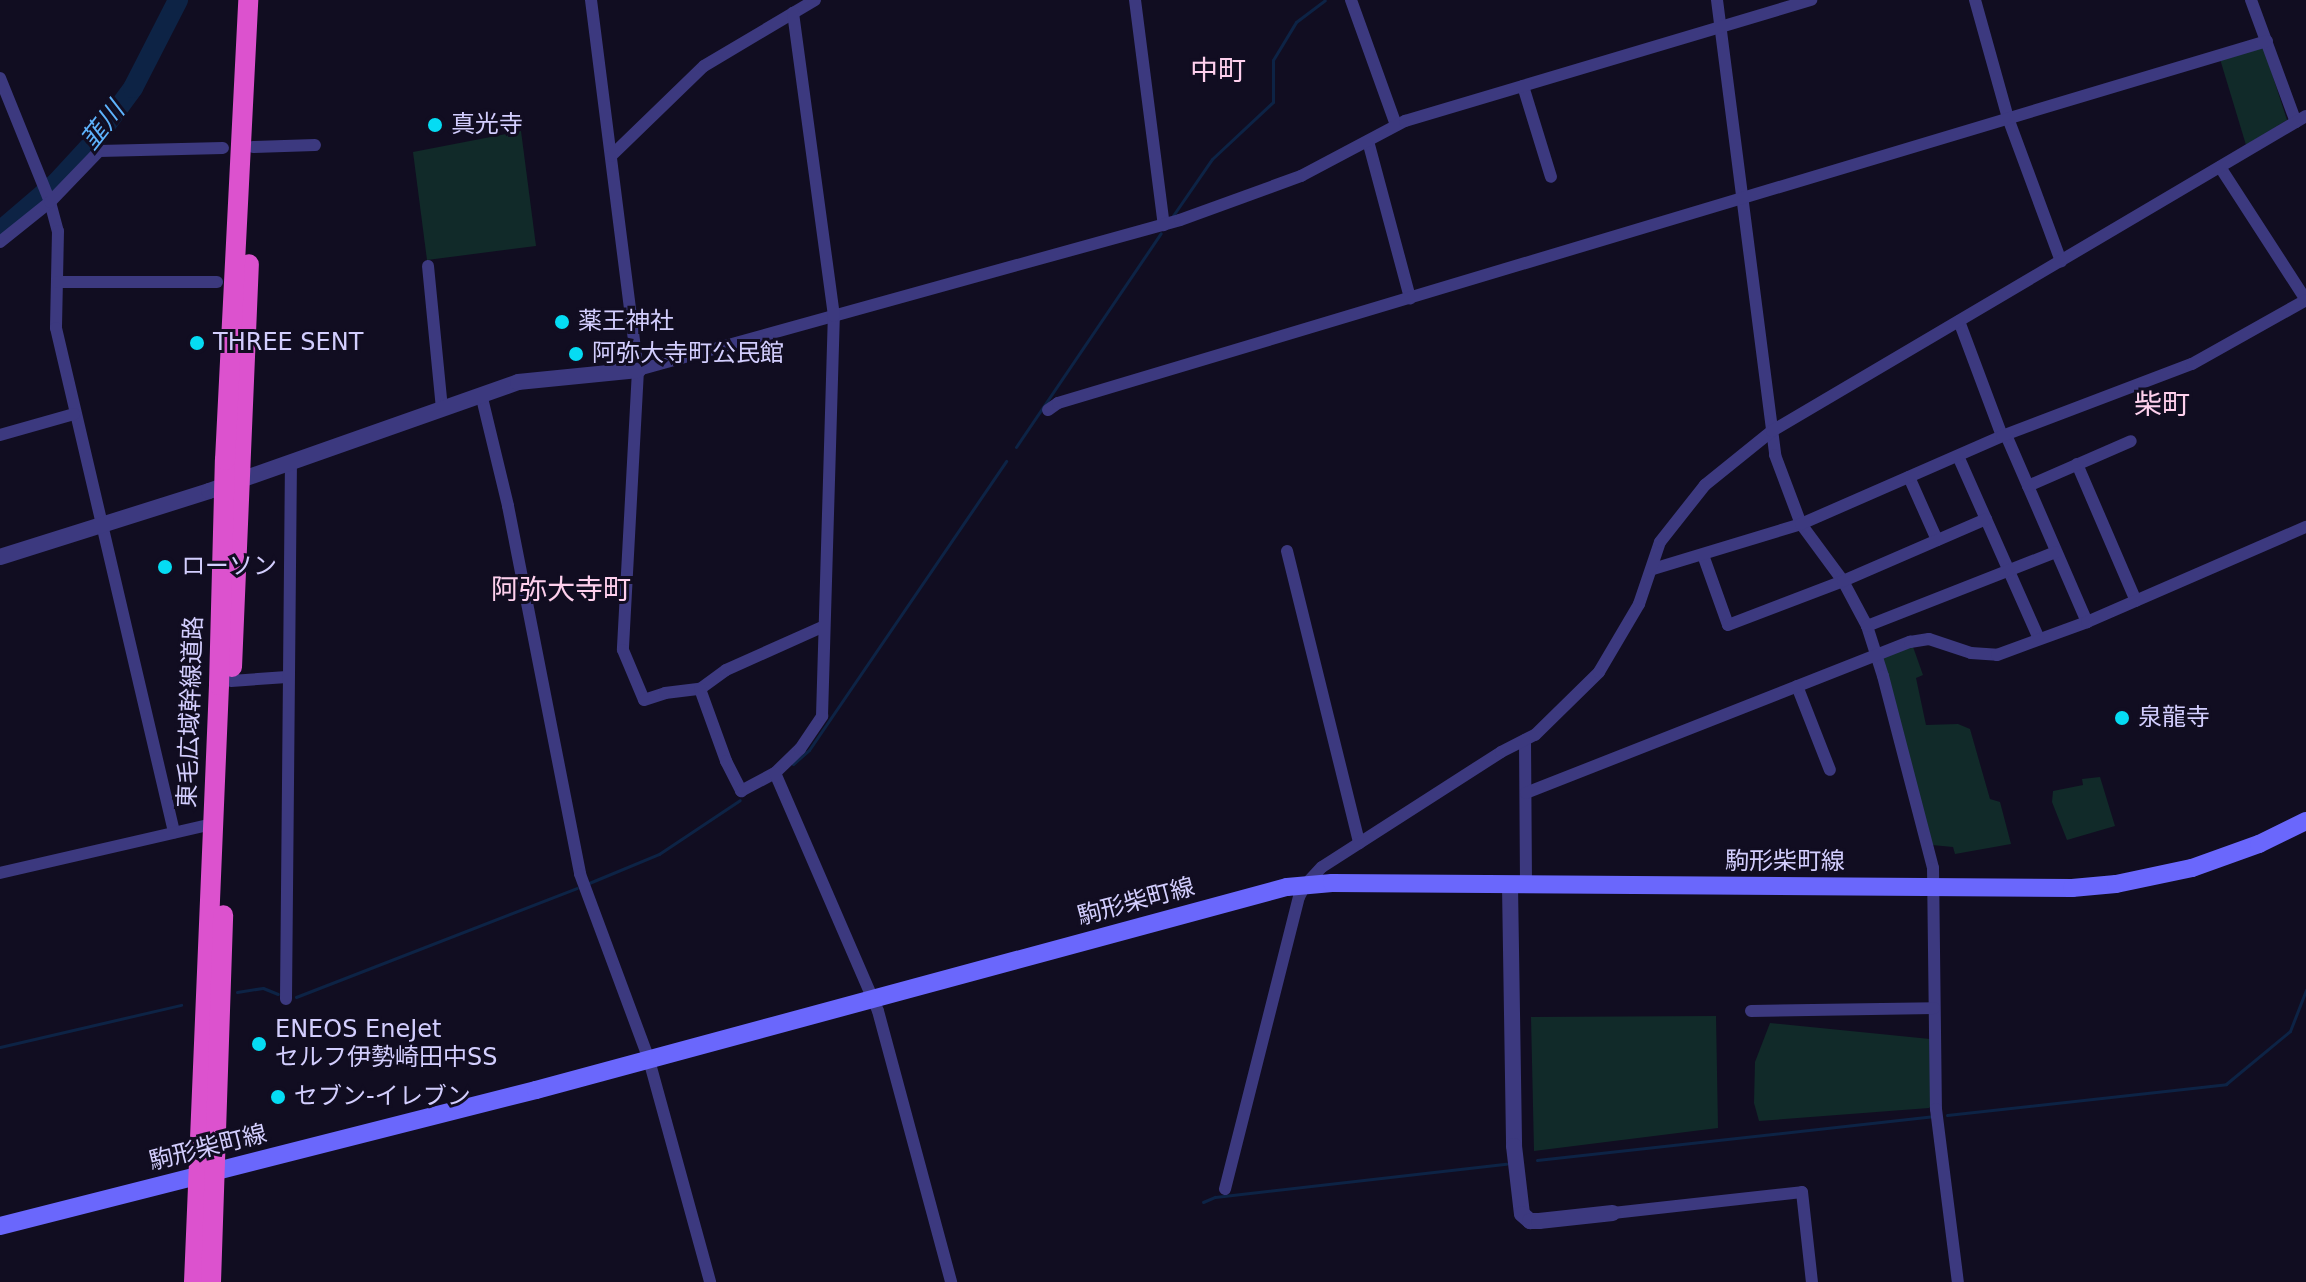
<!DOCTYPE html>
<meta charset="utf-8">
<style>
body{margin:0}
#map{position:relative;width:2306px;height:1282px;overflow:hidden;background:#110d21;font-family:"DejaVu Sans","Noto Sans JP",sans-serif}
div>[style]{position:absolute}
.green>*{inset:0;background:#112a29}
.stream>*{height:3px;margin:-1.5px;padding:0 1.5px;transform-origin:1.5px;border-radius:1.5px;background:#0d2345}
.river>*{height:20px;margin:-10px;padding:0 10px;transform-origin:10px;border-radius:10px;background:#0d2345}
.minor>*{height:12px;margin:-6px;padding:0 6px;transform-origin:6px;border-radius:6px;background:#3c397f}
.tertiary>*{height:16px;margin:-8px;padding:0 8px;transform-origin:8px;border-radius:8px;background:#3c397f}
.secondary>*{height:18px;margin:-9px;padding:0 9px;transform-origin:9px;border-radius:9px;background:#6a67fc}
.trunk>*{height:20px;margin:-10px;padding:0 10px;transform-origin:10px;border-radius:10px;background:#dc52ce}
.dots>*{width:22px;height:22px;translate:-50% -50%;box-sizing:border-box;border:4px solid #110d21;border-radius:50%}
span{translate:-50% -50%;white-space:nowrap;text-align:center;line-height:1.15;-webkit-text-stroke:6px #110d21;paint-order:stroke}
.poi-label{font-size:24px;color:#d3cefe}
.left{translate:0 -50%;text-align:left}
.street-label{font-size:24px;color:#d3cefe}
.water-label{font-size:26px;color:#5eb3fc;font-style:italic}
.quarter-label{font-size:28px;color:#fed0ed}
</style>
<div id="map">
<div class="green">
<i style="clip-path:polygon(2263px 46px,2287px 120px,2246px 145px,2220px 59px)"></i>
<i style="clip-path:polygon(521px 131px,536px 246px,427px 260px,413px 152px)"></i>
<i style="clip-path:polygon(1912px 644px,1923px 675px,1916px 678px,1926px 725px,1958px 724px,1970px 729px,1990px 799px,2000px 802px,2011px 844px,1955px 854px,1953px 847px,1932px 845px,1883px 658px)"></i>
<i style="clip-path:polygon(2100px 777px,2115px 826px,2067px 840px,2052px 802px,2053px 791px,2083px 785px,2082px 779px)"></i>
<i style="clip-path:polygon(1716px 1016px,1718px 1128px,1534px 1151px,1531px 1017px)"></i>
<i style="clip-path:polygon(1770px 1023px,1930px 1039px,1933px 1104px,1929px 1108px,1759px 1121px,1754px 1103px,1755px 1062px)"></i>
</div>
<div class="stream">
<i style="left:1172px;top:217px;width:70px;rotate:-55.4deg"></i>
<i style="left:1212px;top:159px;width:83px;rotate:-43.1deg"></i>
<i style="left:1273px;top:102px;width:42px;rotate:-90deg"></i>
<i style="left:1273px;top:60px;width:44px;rotate:-58.8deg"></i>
<i style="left:1296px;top:22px;width:36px;rotate:-37deg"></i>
<i style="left:1016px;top:447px;width:258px;rotate:-55.9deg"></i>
<i style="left:793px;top:764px;width:21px;rotate:-41deg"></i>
<i style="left:809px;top:750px;width:350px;rotate:-55.7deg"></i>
<i style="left:589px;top:883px;width:76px;rotate:-22.5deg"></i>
<i style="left:659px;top:854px;width:97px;rotate:-33.7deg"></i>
<i style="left:237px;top:992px;width:26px;rotate:-9deg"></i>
<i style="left:263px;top:988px;width:16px;rotate:22deg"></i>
<i style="left:296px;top:997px;width:301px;rotate:-21.2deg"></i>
<i style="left:0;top:1047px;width:186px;rotate:-13.1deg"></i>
<i style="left:1947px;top:1115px;width:281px;rotate:-6.3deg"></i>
<i style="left:2226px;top:1084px;width:83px;rotate:-39.6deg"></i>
<i style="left:2290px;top:1031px;width:44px;rotate:-68.7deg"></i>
<i style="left:1537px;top:1160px;width:398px;rotate:-6.3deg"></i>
<i style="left:1203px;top:1202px;width:13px;rotate:-23deg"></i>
<i style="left:1215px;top:1197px;width:293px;rotate:-6.5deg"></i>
</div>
<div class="river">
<i style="left:0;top:231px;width:74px;rotate:-40.6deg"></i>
<i style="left:56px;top:183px;width:52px;rotate:-47.4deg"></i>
<i style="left:91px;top:145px;width:71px;rotate:-53.6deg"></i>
<i style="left:133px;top:88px;width:99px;rotate:-62.9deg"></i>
</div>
<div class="minor">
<i style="left:591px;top:0;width:373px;rotate:82.8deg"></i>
<i style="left:638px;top:370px;width:280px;rotate:93.1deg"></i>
<i style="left:623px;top:650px;width:54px;rotate:67.2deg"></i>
<i style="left:644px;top:700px;width:22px;rotate:-18deg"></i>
<i style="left:665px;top:693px;width:35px;rotate:-7deg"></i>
<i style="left:700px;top:689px;width:32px;rotate:-36deg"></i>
<i style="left:726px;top:670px;width:105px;rotate:-24.1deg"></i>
<i style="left:1135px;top:0;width:227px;rotate:82.7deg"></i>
<i style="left:1351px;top:0;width:133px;rotate:70.2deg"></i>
<i style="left:1717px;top:0;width:459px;rotate:82.7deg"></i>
<i style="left:1775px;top:455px;width:74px;rotate:69.4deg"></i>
<i style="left:1801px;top:524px;width:71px;rotate:53.6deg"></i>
<i style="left:1843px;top:581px;width:51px;rotate:61.9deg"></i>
<i style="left:1867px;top:626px;width:52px;rotate:72.3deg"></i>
<i style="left:1883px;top:676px;width:198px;rotate:75.4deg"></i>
<i style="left:1933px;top:868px;width:241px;rotate:89.3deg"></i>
<i style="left:1936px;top:1109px;width:174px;rotate:82.8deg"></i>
<i style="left:1975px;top:0;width:123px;rotate:74.4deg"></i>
<i style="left:2008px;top:118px;width:153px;rotate:69.7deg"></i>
<i style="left:2251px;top:0;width:130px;rotate:69.8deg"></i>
<i style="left:0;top:78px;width:134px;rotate:68deg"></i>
<i style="left:50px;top:202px;width:30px;rotate:75deg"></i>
<i style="left:58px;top:231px;width:97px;rotate:91.2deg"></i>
<i style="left:56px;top:328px;width:518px;rotate:76.82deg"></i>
<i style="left:1523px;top:86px;width:95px;rotate:72.9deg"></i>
<i style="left:1368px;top:141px;width:163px;rotate:75deg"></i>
<i style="left:253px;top:147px;width:62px;rotate:-1.8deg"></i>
<i style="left:611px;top:156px;width:129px;rotate:-44.1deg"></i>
<i style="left:704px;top:66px;width:129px;rotate:-30.7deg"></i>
<i style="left:2220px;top:167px;width:158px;rotate:57.1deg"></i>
<i style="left:0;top:242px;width:64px;rotate:-38.7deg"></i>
<i style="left:50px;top:202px;width:71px;rotate:-46.1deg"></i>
<i style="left:99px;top:151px;width:124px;rotate:-1.4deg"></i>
<i style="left:428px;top:266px;width:144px;rotate:84.4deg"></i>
<i style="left:58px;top:282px;width:159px"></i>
<i style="left:1959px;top:321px;width:123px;rotate:69.5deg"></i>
<i style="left:638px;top:370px;width:562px;rotate:-15.47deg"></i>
<i style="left:1180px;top:220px;width:129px;rotate:-20deg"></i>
<i style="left:1301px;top:176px;width:118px;rotate:-27.9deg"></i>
<i style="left:1405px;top:121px;width:424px;rotate:-16.6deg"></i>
<i style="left:481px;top:394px;width:115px;rotate:76.4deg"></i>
<i style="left:508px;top:506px;width:375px;rotate:78.9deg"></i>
<i style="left:580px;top:874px;width:198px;rotate:69.6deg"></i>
<i style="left:649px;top:1060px;width:230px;rotate:74.6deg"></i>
<i style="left:1048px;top:410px;width:12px;rotate:-35deg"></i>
<i style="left:1058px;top:403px;width:1262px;rotate:-16.67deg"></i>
<i style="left:0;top:435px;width:77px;rotate:-15.8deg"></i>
<i style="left:2006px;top:435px;width:204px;rotate:66.6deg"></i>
<i style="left:1958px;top:456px;width:200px;rotate:66.1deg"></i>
<i style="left:2077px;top:464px;width:149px;rotate:66.7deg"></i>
<i style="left:1909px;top:477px;width:69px;rotate:66deg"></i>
<i style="left:2028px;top:486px;width:112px;rotate:-23.6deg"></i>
<i style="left:1287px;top:551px;width:301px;rotate:76.1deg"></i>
<i style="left:1703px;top:555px;width:74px;rotate:70.3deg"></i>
<i style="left:1728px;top:625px;width:123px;rotate:-20.9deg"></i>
<i style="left:1843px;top:581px;width:156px;rotate:-23.4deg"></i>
<i style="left:1653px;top:569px;width:155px;rotate:-16.9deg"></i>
<i style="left:1801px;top:524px;width:219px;rotate:-23.6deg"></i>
<i style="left:2002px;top:436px;width:203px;rotate:-20.8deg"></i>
<i style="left:2192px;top:364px;width:131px;rotate:-29.3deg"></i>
<i style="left:1867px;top:626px;width:203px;rotate:-21.4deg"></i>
<i style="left:231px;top:681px;width:56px;rotate:-4.1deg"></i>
<i style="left:1797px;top:686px;width:90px;rotate:68.6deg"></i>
<i style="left:700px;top:689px;width:77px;rotate:70.1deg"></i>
<i style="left:726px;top:761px;width:34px;rotate:63deg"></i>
<i style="left:741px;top:791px;width:38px;rotate:-28deg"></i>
<i style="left:775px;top:773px;width:35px;rotate:-44deg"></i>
<i style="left:800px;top:749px;width:40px;rotate:-56deg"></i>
<i style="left:822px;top:716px;width:400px;rotate:-88.3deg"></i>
<i style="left:834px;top:316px;width:306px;rotate:-97.7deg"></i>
<i style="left:1525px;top:740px;width:146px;rotate:89.6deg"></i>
<i style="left:775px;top:773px;width:259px;rotate:66.6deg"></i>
<i style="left:878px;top:1011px;width:281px;rotate:74.9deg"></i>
<i style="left:1526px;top:793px;width:413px;rotate:-21.5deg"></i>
<i style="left:1910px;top:642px;width:19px;rotate:-9deg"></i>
<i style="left:1929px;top:639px;width:44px;rotate:18.4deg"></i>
<i style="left:1971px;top:653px;width:26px;rotate:4deg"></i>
<i style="left:1997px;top:655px;width:96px;rotate:-20.1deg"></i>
<i style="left:2087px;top:622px;width:239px;rotate:-23.5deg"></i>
<i style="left:0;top:873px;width:219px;rotate:-13deg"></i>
<i style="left:286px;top:999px;width:537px;rotate:-89.47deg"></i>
<i style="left:1751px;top:1011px;width:183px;rotate:-0.9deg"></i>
<i style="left:1225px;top:1189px;width:301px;rotate:-75.8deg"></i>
<i style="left:1299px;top:897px;width:15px;rotate:-62deg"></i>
<i style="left:1306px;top:884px;width:23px;rotate:-47deg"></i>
<i style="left:1322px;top:867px;width:213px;rotate:-32.7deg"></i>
<i style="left:1501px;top:752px;width:38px;rotate:-27deg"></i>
<i style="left:1535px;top:735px;width:90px;rotate:-44.5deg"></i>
<i style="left:1599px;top:672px;width:79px;rotate:-59.5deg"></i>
<i style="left:1639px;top:604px;width:65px;rotate:-71.3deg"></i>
<i style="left:1660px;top:542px;width:73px;rotate:-51.7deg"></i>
<i style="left:1705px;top:485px;width:86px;rotate:-38.9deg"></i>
<i style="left:1772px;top:431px;width:620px;rotate:-30.54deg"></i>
<i style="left:1613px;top:1213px;width:190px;rotate:-6.3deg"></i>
<i style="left:1802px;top:1192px;width:91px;rotate:83.7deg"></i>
</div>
<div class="tertiary">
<i style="left:0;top:557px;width:219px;rotate:-17.5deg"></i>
<i style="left:209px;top:491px;width:328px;rotate:-19.4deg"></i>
<i style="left:518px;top:382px;width:121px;rotate:-5.7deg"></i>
<i style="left:1510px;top:886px;width:260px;rotate:89.1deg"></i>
<i style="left:1514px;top:1146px;width:68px;rotate:83.3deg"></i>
<i style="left:1522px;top:1214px;width:11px;rotate:41deg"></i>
<i style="left:1530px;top:1221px;width:9px"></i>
<i style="left:1539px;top:1221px;width:74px;rotate:-6.2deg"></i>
</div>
<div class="secondary">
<i style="left:0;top:1226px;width:553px;rotate:-14.24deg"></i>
<i style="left:536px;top:1090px;width:778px;rotate:-15.13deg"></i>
<i style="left:1287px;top:887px;width:45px;rotate:-5.1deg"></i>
<i style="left:1332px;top:883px;width:740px;rotate:0.39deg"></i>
<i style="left:2072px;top:888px;width:44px;rotate:-5.2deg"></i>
<i style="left:2116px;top:884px;width:78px;rotate:-11.9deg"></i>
<i style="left:2192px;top:868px;width:71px;rotate:-19.7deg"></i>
<i style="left:2259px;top:844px;width:52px;rotate:-26.1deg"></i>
</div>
<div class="trunk">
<i style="left:232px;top:667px;width:403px;rotate:-87.6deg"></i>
<i style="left:194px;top:1282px;width:598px;rotate:-87.6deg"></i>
<i style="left:219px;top:685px;width:225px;rotate:-88.5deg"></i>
<i style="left:225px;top:460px;width:461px;rotate:-87.1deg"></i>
<i style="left:211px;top:1282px;width:367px;rotate:-88.1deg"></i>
</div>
<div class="dots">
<i style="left:435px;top:125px;background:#05dcf3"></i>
<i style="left:562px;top:322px;background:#05dcf3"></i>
<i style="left:197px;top:343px;background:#05dcf3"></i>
<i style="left:576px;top:354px;background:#05dcf3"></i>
<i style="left:165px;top:567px;background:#05dcf3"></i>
<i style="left:2122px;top:718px;background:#05dcf3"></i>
<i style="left:259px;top:1044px;background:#05dcf3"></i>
<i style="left:278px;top:1097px;background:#05dcf3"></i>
</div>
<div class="poi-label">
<span class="left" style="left:451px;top:125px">真光寺</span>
<span class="left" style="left:578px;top:322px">薬王神社</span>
<span class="left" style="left:213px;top:343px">THREE SENT</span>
<span class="left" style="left:592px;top:354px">阿弥大寺町公民館</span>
<span class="left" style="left:181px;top:567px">ローソン</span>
<span class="left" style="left:2138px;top:718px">泉龍寺</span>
<span class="left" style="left:275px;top:1044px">ENEOS EneJet<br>セルフ伊勢崎田中SS</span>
<span class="left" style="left:294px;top:1097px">セブン-イレブン</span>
</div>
<div class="street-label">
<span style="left:191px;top:712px;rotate:-88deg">東毛広域幹線道路</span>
<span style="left:1785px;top:862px">駒形柴町線</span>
<span style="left:1136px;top:902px;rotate:-15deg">駒形柴町線</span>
<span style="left:208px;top:1148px;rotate:-14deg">駒形柴町線</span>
</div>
<div class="water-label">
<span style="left:103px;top:126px;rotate:-52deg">韮川</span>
</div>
<div class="quarter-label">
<span style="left:1218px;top:71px">中町</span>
<span style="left:2162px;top:405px">柴町</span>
<span style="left:561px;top:590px">阿弥大寺町</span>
</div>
</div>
